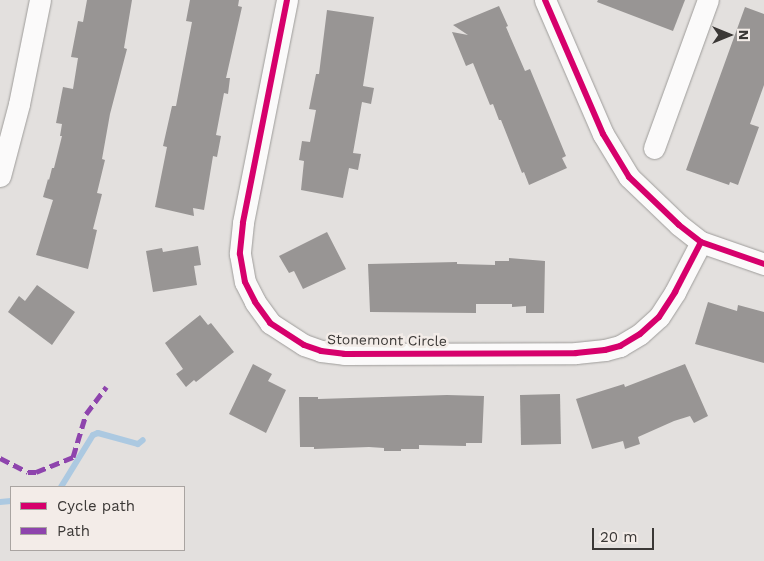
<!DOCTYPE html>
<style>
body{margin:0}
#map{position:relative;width:764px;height:561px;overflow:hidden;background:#e3e0de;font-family:"Work Sans",sans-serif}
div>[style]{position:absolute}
.stream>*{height:6px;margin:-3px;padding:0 3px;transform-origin:3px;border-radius:3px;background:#acc9e1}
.building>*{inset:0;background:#989594}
.roads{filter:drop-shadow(0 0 1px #9e9c9a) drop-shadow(0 0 1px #9e9c9a)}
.minor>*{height:21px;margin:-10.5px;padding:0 10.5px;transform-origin:10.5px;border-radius:10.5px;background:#fbfafa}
.quiet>*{height:5px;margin-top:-2.5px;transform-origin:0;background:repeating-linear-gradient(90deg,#8e44ad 0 10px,transparent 0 15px)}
.cycleway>*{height:6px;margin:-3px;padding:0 3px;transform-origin:3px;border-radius:3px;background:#d6006c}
span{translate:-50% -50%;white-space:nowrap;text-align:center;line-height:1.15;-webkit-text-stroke:5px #f3ece8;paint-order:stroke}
.street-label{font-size:14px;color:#3b3836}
.legend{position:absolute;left:10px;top:486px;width:175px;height:65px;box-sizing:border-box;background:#f3ece8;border:1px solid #a9a4a1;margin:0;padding:6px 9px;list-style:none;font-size:15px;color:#3b3836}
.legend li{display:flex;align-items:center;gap:10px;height:25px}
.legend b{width:25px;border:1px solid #a9a4a1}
.north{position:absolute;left:704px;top:10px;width:50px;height:50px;-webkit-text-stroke:4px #f3ece8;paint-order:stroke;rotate:90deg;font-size:14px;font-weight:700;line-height:20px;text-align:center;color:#3b3836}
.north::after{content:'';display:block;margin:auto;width:18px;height:22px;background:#3b3836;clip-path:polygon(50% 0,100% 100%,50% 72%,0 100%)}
.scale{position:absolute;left:592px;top:528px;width:62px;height:22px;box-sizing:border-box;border:2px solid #3b3836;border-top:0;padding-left:6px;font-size:15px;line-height:18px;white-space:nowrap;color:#3b3836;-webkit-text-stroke:4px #f3ece8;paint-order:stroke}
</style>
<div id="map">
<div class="stream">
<i style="left:61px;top:487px;width:61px;rotate:-58.4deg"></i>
<i style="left:93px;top:435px;width:5px;rotate:-22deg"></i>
<i style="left:98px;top:433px;width:41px;rotate:15.4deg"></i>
<i style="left:138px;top:444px;width:6px;rotate:-39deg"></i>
<i style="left:0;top:502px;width:11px;rotate:-5deg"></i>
</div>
<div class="building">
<i style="clip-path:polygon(87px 0,132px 0,124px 48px,127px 49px,110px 114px,102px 159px,105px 160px,97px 193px,102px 194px,93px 229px,97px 230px,88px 269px,36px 255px,53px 200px,43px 197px,48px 179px,49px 180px,52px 168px,54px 168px,62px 136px,60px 136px,62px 124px,56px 123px,63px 87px,73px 89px,78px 58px,71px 57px,78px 21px,83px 22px)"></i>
<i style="clip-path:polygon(190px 0,239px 0,238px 6px,242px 7px,226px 78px,230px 78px,228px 94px,224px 93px,216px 135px,221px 136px,217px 157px,213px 156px,204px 210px,193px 208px,194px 216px,155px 207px,167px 147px,163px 146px,172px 106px,176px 106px,192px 22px,186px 21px)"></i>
<i style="clip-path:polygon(598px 0,685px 0,673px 31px,597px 2px)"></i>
<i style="clip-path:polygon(499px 6px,508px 26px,506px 27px,525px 71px,530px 69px,566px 156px,562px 158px,567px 168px,529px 185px,524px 172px,522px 173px,501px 120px,499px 120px,493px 104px,490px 105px,473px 63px,466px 66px,452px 32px,468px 35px,453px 25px)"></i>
<i style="clip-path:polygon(745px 7px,764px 14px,764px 85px,750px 124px,759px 127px,738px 185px,730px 182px,729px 185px,686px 170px)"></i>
<i style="clip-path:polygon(327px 10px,374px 17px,363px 86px,374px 88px,371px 104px,362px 102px,353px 153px,361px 154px,358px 170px,349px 168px,343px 198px,301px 190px,304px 161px,299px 160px,302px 141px,310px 142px,316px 110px,309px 109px,316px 74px,319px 74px)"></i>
<i style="clip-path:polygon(327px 232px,346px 269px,303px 289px,294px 271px,289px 273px,279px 256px)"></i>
<i style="clip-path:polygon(198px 246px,201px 265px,194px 266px,197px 285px,153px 292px,146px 251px,162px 248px,163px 252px)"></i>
<i style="clip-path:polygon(509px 258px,545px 261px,544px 313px,526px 313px,526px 306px,512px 307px,512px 304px,476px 304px,476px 313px,370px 312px,368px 264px,457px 262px,457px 264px,495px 265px,495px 261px,509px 261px)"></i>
<i style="clip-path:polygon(37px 285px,75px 312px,52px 345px,8px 312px,19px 296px,25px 301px)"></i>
<i style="clip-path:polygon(708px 302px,737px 311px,738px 305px,764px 312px,764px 363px,695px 344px)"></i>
<i style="clip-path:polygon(200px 315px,208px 325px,211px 323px,234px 352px,196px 382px,194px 380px,186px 387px,176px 374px,183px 369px,165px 343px)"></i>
<i style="clip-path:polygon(253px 364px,272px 374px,268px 381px,286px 390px,266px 433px,229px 414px)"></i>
<i style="clip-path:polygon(685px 364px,708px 416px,694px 423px,690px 416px,674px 421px,638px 437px,640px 444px,625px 449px,623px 441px,592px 449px,576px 399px,624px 384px,625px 387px)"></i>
<i style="clip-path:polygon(560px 394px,561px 444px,521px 445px,520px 395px)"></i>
<i style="clip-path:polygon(447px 395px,484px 396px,482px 443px,466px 443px,466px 446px,419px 445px,419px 449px,401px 449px,401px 451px,384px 451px,384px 448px,369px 447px,314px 449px,314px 447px,300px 447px,299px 397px,318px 397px,318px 399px)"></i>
</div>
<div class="roads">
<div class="minor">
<i style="left:287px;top:0;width:227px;rotate:101.2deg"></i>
<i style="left:243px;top:223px;width:31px;rotate:96deg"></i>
<i style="left:240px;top:254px;width:28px;rotate:80deg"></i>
<i style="left:245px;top:282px;width:22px;rotate:63deg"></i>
<i style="left:255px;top:302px;width:26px;rotate:54deg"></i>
<i style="left:270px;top:323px;width:40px;rotate:32.9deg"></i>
<i style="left:304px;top:345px;width:18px;rotate:19deg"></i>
<i style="left:321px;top:351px;width:23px;rotate:7deg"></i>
<i style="left:344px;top:354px;width:232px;rotate:-0.2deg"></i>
<i style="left:576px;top:353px;width:29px;rotate:-6deg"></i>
<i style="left:605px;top:350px;width:16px;rotate:-15deg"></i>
<i style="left:620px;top:346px;width:23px;rotate:-31deg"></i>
<i style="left:640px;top:334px;width:25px;rotate:-42deg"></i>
<i style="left:659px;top:317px;width:30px;rotate:-57deg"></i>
<i style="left:675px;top:292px;width:56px;rotate:-62.5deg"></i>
<i style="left:545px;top:0;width:146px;rotate:66.6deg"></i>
<i style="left:603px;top:134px;width:50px;rotate:58.8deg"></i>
<i style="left:629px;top:177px;width:69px;rotate:43.8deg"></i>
<i style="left:679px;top:225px;width:28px;rotate:38deg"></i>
<i style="left:701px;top:242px;width:67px;rotate:19.2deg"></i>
<i style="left:654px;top:148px;width:158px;rotate:-70deg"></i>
<i style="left:0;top:176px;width:74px;rotate:-75.2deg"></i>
<i style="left:19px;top:104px;width:106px;rotate:-78.6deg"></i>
</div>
</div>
<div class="quiet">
<i style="left:0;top:458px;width:31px;rotate:27deg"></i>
<i style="left:28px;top:472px;width:8px"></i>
<i style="left:36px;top:472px;width:40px;rotate:-22deg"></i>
<i style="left:73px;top:457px;width:45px;rotate:-73.2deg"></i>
<i style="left:86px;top:414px;width:34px;rotate:-53deg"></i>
</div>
<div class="cycleway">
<i style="left:287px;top:0;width:227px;rotate:101.2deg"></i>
<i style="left:243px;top:223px;width:31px;rotate:96deg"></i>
<i style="left:240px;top:254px;width:28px;rotate:80deg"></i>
<i style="left:245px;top:282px;width:22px;rotate:63deg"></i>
<i style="left:255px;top:302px;width:26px;rotate:54deg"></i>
<i style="left:270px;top:323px;width:40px;rotate:32.9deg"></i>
<i style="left:304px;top:345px;width:18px;rotate:19deg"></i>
<i style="left:321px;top:351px;width:23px;rotate:7deg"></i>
<i style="left:344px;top:354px;width:232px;rotate:-0.2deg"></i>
<i style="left:576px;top:353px;width:29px;rotate:-6deg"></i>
<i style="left:605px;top:350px;width:16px;rotate:-15deg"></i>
<i style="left:620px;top:346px;width:23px;rotate:-31deg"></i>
<i style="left:640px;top:334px;width:25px;rotate:-42deg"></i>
<i style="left:659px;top:317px;width:30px;rotate:-57deg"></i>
<i style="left:675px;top:292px;width:56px;rotate:-62.5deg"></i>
<i style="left:545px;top:0;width:146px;rotate:66.6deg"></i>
<i style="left:603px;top:134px;width:50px;rotate:58.8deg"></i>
<i style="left:629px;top:177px;width:69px;rotate:43.8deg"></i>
<i style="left:679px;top:225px;width:28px;rotate:38deg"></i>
<i style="left:701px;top:242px;width:67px;rotate:19.2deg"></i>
</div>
<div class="street-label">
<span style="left:387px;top:340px;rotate:1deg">Stonemont Circle</span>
</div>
<ul class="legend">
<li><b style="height:6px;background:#d6006c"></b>Cycle path</li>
<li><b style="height:6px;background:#8e44ad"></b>Path</li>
</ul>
<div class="north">N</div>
<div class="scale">20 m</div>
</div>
